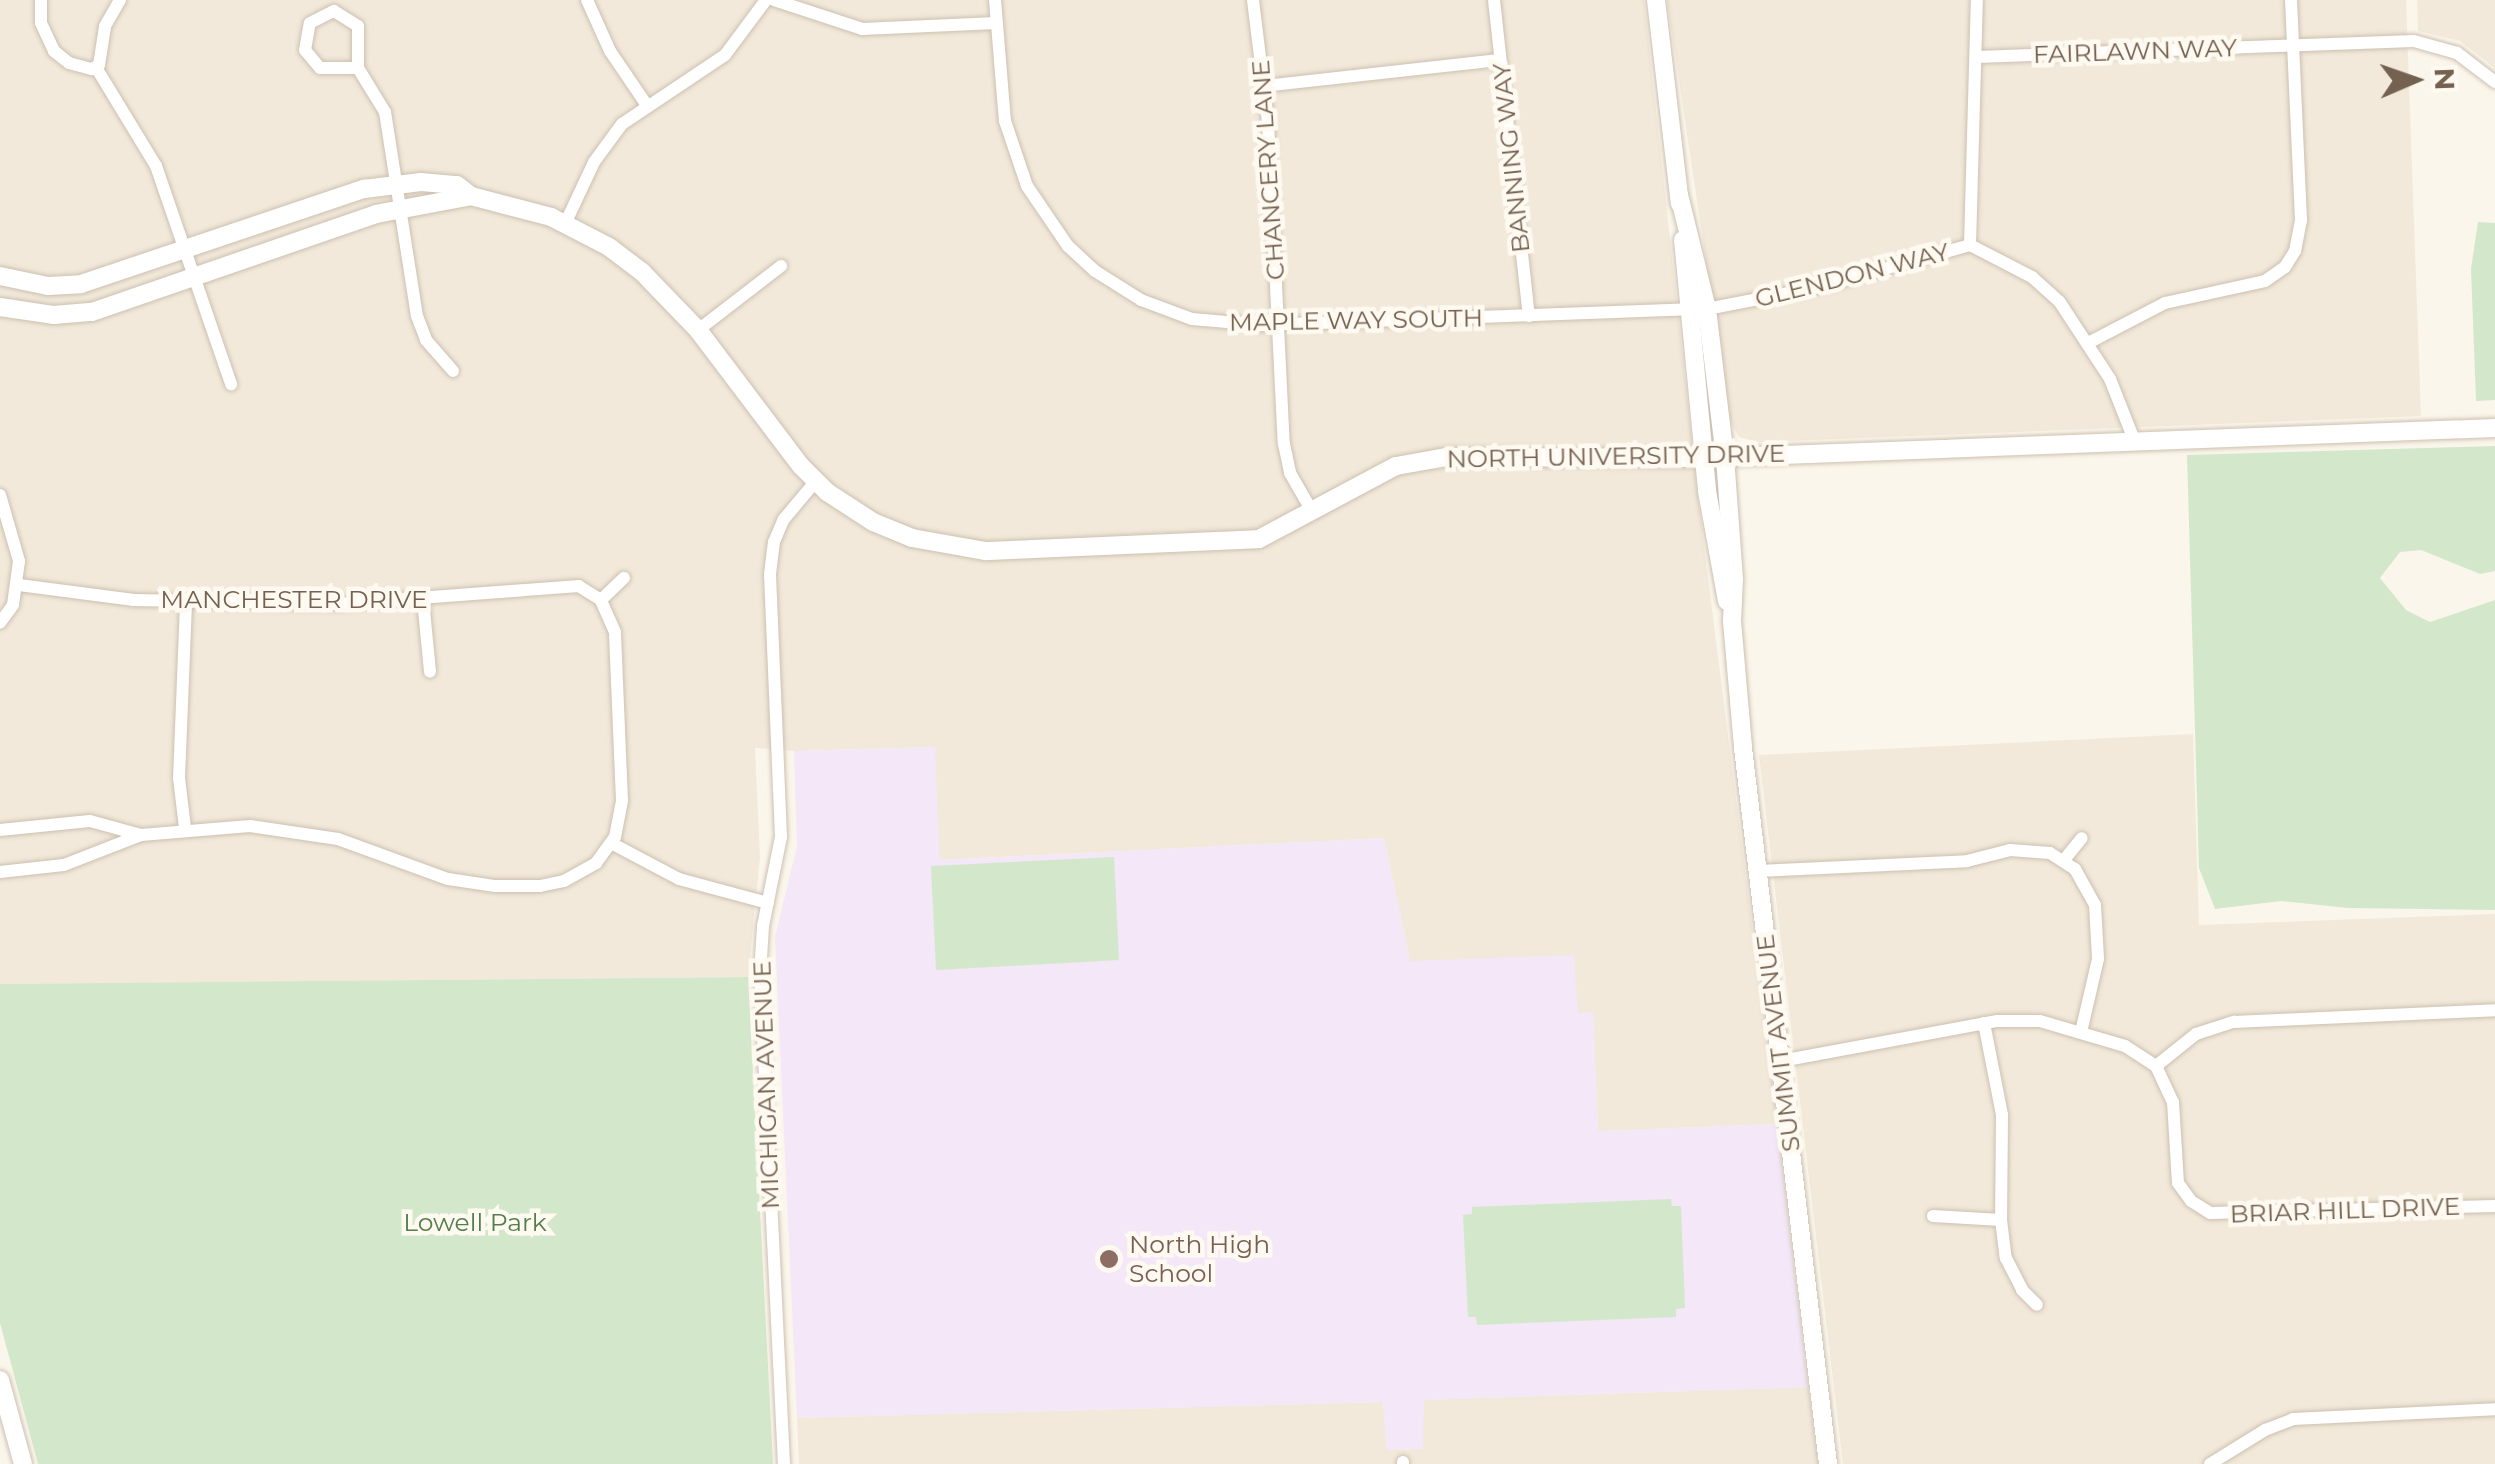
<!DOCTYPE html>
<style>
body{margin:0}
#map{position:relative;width:2495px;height:1464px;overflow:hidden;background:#fbf6eb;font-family:Montserrat,sans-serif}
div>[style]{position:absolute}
.residential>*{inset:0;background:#f2e9da}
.education>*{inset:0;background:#f3e7f8}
.green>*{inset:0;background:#d3e8ca}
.roads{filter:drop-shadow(0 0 2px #cdc0b1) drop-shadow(0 0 2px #cdc0b1)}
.street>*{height:12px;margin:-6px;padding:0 6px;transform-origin:6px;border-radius:6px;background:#fff}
.secondary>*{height:18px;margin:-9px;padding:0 9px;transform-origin:9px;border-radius:9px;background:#fff}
.dots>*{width:28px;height:28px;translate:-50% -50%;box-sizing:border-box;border:5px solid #fefaf1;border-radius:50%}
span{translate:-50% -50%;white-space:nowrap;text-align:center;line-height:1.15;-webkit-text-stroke:9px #fefaf1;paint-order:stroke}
.street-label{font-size:25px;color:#746150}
.park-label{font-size:25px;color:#557e4c}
.education-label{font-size:25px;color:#785e54}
.left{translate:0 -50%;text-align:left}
.north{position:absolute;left:2365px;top:30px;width:100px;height:100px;-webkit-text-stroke:8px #fefaf1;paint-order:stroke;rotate:88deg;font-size:28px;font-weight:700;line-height:40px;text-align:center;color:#746150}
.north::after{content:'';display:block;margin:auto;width:35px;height:45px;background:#746150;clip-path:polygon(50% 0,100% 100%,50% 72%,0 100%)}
</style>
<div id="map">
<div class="residential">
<i style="clip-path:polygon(0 0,1644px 0,1699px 506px,1777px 1124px,1598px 1131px,1593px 1013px,1578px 1013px,1410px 961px,1384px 838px,939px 860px,934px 747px,795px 751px,755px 748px,760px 857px,748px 977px,0 984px)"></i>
<i style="clip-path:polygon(1667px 0,2406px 0,2421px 416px,1759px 442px,1739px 437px,1730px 421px)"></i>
<i style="clip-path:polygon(2417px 0,2495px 0,2495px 68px,2460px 41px,2418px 31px)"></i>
<i style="clip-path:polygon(2193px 734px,2199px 925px,2495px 914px,2495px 1464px,1843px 1464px,1759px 755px)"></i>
<i style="clip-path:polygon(1808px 1387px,1818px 1464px,799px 1464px,797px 1418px,1383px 1402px,1387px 1450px,1422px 1449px,1423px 1400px)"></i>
</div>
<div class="education">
<i style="clip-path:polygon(935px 747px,940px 860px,1384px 838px,1410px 961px,1574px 955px,1578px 1013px,1593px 1012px,1598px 1131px,1777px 1124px,1808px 1387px,1424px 1400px,1423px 1449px,1387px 1450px,1383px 1402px,797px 1418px,775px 937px,797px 846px,794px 751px)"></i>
</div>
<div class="green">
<i style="clip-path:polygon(2478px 222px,2495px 223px,2495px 400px,2476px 401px,2471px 269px)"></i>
<i style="clip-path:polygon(2495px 446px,2495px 571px,2480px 574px,2421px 550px,2400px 552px,2380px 578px,2406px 610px,2430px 622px,2495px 600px,2495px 910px,2348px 908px,2281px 901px,2215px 909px,2199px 868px,2187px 455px)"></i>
<i style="clip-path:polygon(1114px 857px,1119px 960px,936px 970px,931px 866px)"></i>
<i style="clip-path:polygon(748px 977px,773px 1464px,38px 1464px,0 1323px,0 984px)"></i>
<i style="clip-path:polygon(1671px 1199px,1672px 1206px,1681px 1206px,1685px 1308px,1676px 1309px,1676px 1317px,1477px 1325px,1476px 1317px,1468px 1317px,1463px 1215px,1472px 1214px,1472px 1207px)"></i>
</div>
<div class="roads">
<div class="street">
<i style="left:41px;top:0;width:23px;rotate:90deg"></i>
<i style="left:41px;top:23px;width:31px;rotate:65deg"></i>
<i style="left:54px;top:51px;width:19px;rotate:39deg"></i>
<i style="left:69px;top:63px;width:24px;rotate:15deg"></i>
<i style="left:92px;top:69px;width:8px;rotate:-30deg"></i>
<i style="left:99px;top:65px;width:39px;rotate:-81deg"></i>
<i style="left:105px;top:26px;width:30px;rotate:-60deg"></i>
<i style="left:587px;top:0;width:56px;rotate:65.7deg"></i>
<i style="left:610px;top:51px;width:64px;rotate:55.8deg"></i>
<i style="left:774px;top:0;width:93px;rotate:18.2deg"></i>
<i style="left:862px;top:29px;width:134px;rotate:-2.6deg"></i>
<i style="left:995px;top:0;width:121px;rotate:85.3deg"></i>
<i style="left:1005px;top:121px;width:69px;rotate:71.3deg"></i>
<i style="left:1027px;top:186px;width:73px;rotate:55.7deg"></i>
<i style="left:1068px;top:246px;width:37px;rotate:43deg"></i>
<i style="left:1095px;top:271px;width:54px;rotate:32.2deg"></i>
<i style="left:1141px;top:300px;width:54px;rotate:20.4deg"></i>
<i style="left:1192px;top:319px;width:70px;rotate:4.9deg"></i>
<i style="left:1262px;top:325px;width:428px;rotate:-2.1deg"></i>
<i style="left:1253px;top:0;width:123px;rotate:83deg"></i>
<i style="left:1268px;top:122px;width:322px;rotate:87.2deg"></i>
<i style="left:1284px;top:444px;width:30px;rotate:78deg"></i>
<i style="left:1290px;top:473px;width:46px;rotate:60.1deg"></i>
<i style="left:1494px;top:0;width:318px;rotate:83.7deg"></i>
<i style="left:334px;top:11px;width:28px;rotate:32deg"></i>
<i style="left:358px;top:26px;width:42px;rotate:90deg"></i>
<i style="left:358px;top:68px;width:38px;rotate:180deg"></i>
<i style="left:320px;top:68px;width:23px;rotate:-130deg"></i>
<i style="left:305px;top:50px;width:27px;rotate:-80deg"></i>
<i style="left:310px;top:23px;width:27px;rotate:-27deg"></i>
<i style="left:1977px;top:57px;width:437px;rotate:-2.1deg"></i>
<i style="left:2414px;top:41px;width:45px;rotate:15.6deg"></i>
<i style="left:2457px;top:53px;width:48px;rotate:37.3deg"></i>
<i style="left:358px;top:68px;width:52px;rotate:58.5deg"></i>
<i style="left:385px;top:112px;width:206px;rotate:81.1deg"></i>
<i style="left:417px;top:316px;width:26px;rotate:69deg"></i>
<i style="left:426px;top:340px;width:41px;rotate:48.9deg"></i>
<i style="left:97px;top:69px;width:114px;rotate:58.7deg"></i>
<i style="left:156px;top:166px;width:231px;rotate:71deg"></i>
<i style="left:1264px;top:86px;width:237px;rotate:-6.3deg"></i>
<i style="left:565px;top:224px;width:68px;rotate:-64.9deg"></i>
<i style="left:594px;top:162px;width:47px;rotate:-53.6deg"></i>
<i style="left:622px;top:124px;width:124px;rotate:-33.8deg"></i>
<i style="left:725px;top:55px;width:69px;rotate:-53.3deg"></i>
<i style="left:1970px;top:245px;width:245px;rotate:-88.4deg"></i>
<i style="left:1707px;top:309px;width:114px;rotate:-11.1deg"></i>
<i style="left:1819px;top:287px;width:157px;rotate:-15.5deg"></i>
<i style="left:1970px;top:245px;width:70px;rotate:27.3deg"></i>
<i style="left:2032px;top:277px;width:36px;rotate:42deg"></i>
<i style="left:2059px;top:301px;width:93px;rotate:56.8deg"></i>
<i style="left:2110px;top:379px;width:68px;rotate:68.4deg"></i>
<i style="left:698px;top:330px;width:105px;rotate:-37.6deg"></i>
<i style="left:2090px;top:342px;width:85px;rotate:-27.5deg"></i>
<i style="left:2165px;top:303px;width:102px;rotate:-12.4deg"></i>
<i style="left:2265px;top:281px;width:24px;rotate:-35deg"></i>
<i style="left:2285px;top:267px;width:19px;rotate:-58deg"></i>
<i style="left:2295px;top:251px;width:32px;rotate:-79deg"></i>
<i style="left:2301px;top:220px;width:220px;rotate:-92.6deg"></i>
<i style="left:0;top:495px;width:69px;rotate:73.9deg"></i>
<i style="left:19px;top:561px;width:44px;rotate:97.8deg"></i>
<i style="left:13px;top:605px;width:22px;rotate:126deg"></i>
<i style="left:423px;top:600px;width:72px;rotate:84.4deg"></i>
<i style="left:601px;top:600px;width:32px;rotate:-44deg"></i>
<i style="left:185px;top:828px;width:50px;rotate:-96.8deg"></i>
<i style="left:179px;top:778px;width:178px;rotate:-87.7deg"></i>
<i style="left:0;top:830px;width:90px;rotate:-5.7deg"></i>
<i style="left:90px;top:821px;width:53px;rotate:15.4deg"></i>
<i style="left:611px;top:843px;width:77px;rotate:27.9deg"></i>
<i style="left:679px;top:879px;width:92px;rotate:15.1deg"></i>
<i style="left:2064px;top:860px;width:28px;rotate:-51deg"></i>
<i style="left:1758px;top:871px;width:209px;rotate:-2.7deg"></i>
<i style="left:1967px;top:861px;width:44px;rotate:-14.3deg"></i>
<i style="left:2010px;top:850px;width:40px;rotate:4.3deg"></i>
<i style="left:2050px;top:853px;width:30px;rotate:33deg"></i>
<i style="left:2075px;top:869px;width:41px;rotate:60.9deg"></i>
<i style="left:2095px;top:905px;width:54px;rotate:86.8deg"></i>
<i style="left:2098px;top:959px;width:75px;rotate:103.1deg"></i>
<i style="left:0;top:872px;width:64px;rotate:-6.2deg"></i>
<i style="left:64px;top:865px;width:83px;rotate:-21.3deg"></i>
<i style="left:141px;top:835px;width:109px;rotate:-4.7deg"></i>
<i style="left:250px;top:826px;width:89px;rotate:8.4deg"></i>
<i style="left:338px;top:839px;width:117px;rotate:20deg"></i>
<i style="left:448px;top:879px;width:48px;rotate:8.5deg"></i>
<i style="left:495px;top:886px;width:45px"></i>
<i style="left:540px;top:886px;width:25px;rotate:-12deg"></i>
<i style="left:564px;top:881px;width:37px;rotate:-29deg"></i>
<i style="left:596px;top:863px;width:32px;rotate:-54deg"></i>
<i style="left:615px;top:837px;width:37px;rotate:-79deg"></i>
<i style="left:622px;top:801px;width:169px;rotate:-92.4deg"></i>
<i style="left:615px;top:632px;width:35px;rotate:-114deg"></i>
<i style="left:601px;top:600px;width:26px;rotate:-148deg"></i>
<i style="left:579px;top:586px;width:238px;rotate:175.7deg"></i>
<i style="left:342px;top:604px;width:208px;rotate:-178.9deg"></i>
<i style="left:134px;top:600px;width:116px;rotate:-172.6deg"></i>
<i style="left:1984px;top:1023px;width:94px;rotate:78.9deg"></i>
<i style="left:2002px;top:1115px;width:105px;rotate:90.5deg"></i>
<i style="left:2001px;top:1220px;width:38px;rotate:83deg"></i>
<i style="left:2006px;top:1258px;width:36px;rotate:63deg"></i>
<i style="left:2022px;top:1290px;width:21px;rotate:45deg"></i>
<i style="left:1781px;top:1061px;width:220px;rotate:-10.5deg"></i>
<i style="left:1997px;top:1021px;width:43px"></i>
<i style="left:2040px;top:1021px;width:89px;rotate:16.4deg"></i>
<i style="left:2125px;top:1046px;width:37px;rotate:33deg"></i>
<i style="left:2156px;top:1066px;width:40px;rotate:65deg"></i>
<i style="left:2173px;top:1102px;width:81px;rotate:86.5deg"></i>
<i style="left:2178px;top:1183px;width:22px;rotate:54deg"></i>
<i style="left:2191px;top:1201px;width:22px;rotate:32deg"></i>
<i style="left:2210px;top:1213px;width:285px;rotate:-1.4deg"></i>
<i style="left:2156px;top:1066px;width:51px;rotate:-38.7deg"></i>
<i style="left:2196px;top:1034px;width:40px;rotate:-18deg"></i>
<i style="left:2234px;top:1022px;width:261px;rotate:-2.6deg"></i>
<i style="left:1933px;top:1216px;width:68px;rotate:3.4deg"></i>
<i style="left:1403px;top:1462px;width:2px;rotate:90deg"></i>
<i style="left:784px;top:1464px;width:491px;rotate:-92.8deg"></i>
<i style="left:760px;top:974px;width:48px;rotate:-86.4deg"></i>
<i style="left:763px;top:926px;width:91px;rotate:-78.6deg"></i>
<i style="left:781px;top:837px;width:263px;rotate:-92.4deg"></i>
<i style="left:770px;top:574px;width:32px;rotate:-83deg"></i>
<i style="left:774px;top:542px;width:25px;rotate:-67deg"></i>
<i style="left:784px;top:519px;width:48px;rotate:-50deg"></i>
<i style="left:2210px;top:1464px;width:65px;rotate:-31.7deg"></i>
<i style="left:2265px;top:1430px;width:30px;rotate:-21deg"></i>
<i style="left:2293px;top:1419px;width:202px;rotate:-2.8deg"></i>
</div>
<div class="secondary">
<i style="left:1656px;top:0;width:205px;rotate:83.3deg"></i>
<i style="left:1679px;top:195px;width:117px;rotate:76.2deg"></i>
<i style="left:1707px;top:309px;width:149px;rotate:83.1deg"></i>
<i style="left:1725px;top:457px;width:122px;rotate:85.8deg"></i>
<i style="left:1734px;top:579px;width:42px;rotate:92.7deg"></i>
<i style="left:1732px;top:621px;width:127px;rotate:85deg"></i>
<i style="left:1743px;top:748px;width:721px;rotate:83.23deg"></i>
<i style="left:1683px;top:240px;width:252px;rotate:84.5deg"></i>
<i style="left:1707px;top:491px;width:112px;rotate:79.7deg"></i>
<i style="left:0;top:276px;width:49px;rotate:11.8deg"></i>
<i style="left:48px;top:286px;width:33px;rotate:-3deg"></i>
<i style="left:81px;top:284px;width:299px;rotate:-18.6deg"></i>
<i style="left:364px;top:189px;width:57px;rotate:-7deg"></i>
<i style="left:421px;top:182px;width:36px;rotate:5deg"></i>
<i style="left:457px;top:185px;width:18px;rotate:38deg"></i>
<i style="left:471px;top:196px;width:83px;rotate:14.7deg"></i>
<i style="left:551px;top:217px;width:65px;rotate:27.3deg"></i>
<i style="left:609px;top:247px;width:41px;rotate:37.1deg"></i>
<i style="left:642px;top:272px;width:81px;rotate:46deg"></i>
<i style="left:698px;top:330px;width:171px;rotate:52.9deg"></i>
<i style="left:801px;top:466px;width:37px;rotate:45deg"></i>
<i style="left:827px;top:492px;width:55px;rotate:33.1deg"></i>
<i style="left:873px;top:522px;width:42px;rotate:22.3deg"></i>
<i style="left:912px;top:538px;width:75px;rotate:10deg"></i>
<i style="left:986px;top:551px;width:273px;rotate:-2.5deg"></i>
<i style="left:1259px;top:539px;width:155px;rotate:-28.1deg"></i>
<i style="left:1396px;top:466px;width:52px;rotate:-10deg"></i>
<i style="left:1447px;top:457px;width:256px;rotate:0.2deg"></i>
<i style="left:1703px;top:458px;width:793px;rotate:-2.17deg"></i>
<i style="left:0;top:307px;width:55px;rotate:8.4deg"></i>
<i style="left:54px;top:315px;width:38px;rotate:-5deg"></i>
<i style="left:92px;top:312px;width:300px;rotate:-19deg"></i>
<i style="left:376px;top:214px;width:97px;rotate:-10.7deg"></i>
<i style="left:0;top:1380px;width:87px;rotate:74.7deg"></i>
</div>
</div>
<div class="dots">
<i style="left:1109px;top:1259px;background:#8d6e63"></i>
</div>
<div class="street-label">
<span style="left:2135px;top:51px;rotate:-2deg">FAIRLAWN WAY</span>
<span style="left:1511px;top:158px;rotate:-96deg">BANNING WAY</span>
<span style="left:1268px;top:170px;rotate:-94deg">CHANCERY LANE</span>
<span style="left:1852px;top:275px;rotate:-14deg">GLENDON WAY</span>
<span style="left:1356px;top:320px;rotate:-1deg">MAPLE WAY SOUTH</span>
<span style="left:1616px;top:456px;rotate:-1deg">NORTH UNIVERSITY DRIVE</span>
<span style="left:294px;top:599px">MANCHESTER DRIVE</span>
<span style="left:1778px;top:1043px;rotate:-97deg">SUMMIT AVENUE</span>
<span style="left:766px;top:1085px;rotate:-92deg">MICHIGAN AVENUE</span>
<span style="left:2345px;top:1210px;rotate:-2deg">BRIAR HILL DRIVE</span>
</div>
<div class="park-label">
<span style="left:475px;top:1222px">Lowell Park</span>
</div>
<div class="education-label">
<span class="left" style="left:1129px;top:1259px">North High<br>School</span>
</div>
<div class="north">N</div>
</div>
